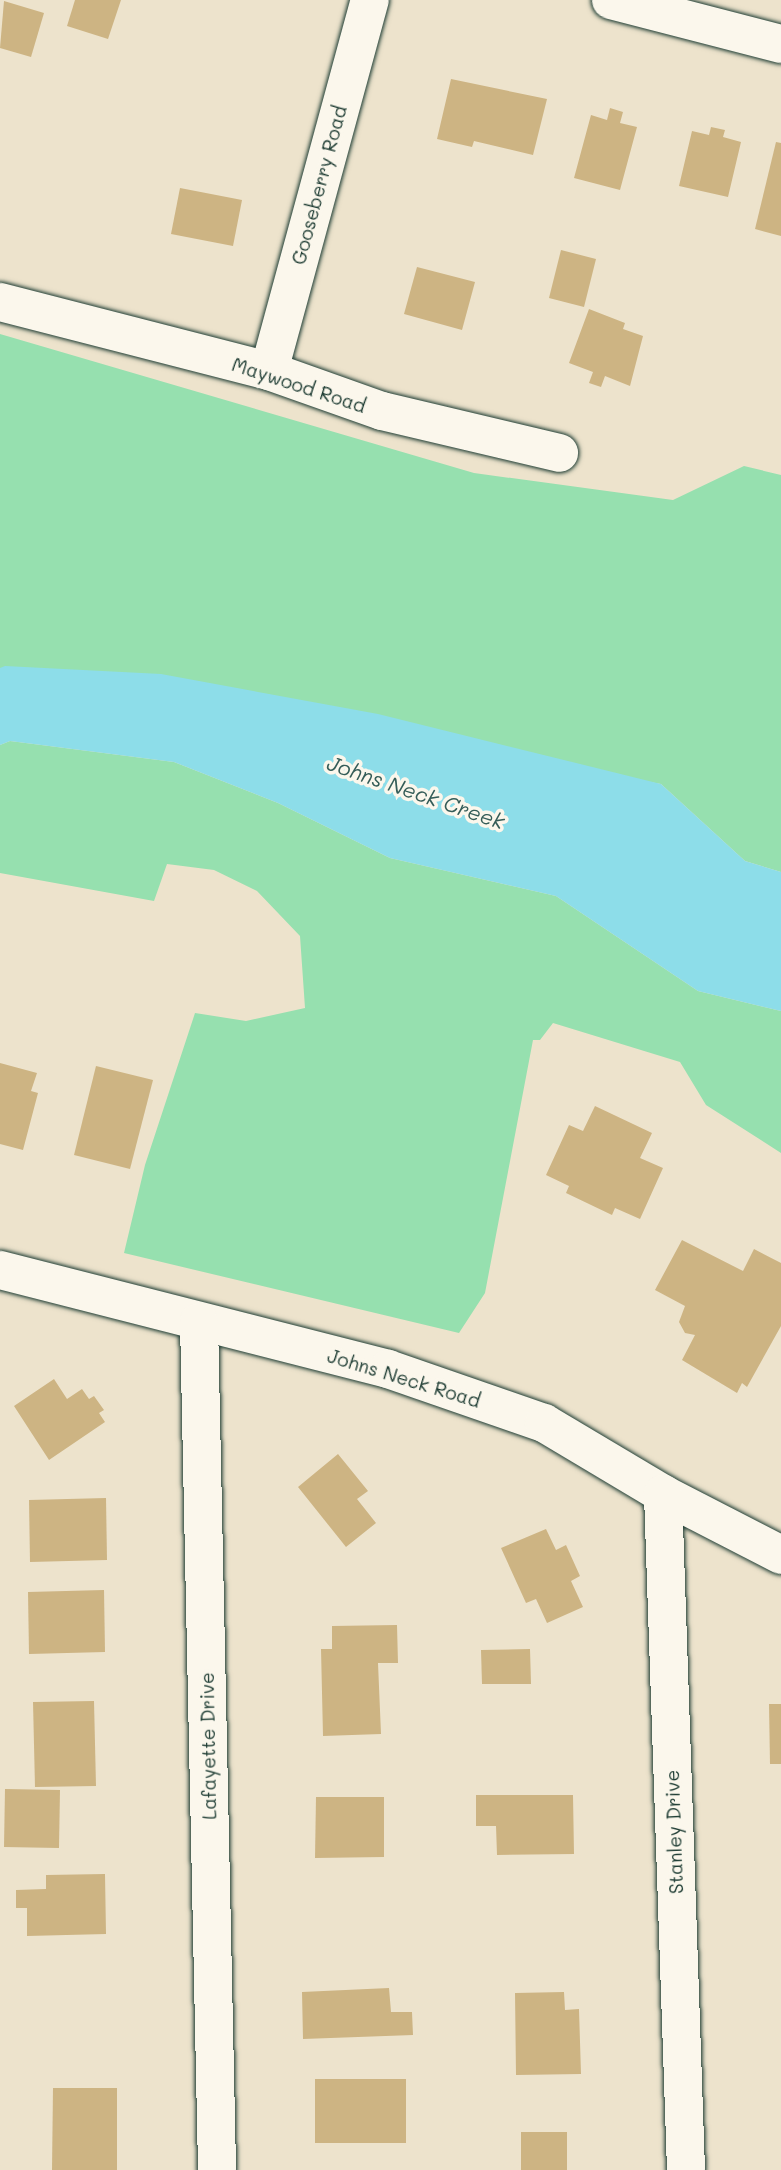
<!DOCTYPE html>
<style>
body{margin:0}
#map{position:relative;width:781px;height:2170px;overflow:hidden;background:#ede3cc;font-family:Mali,sans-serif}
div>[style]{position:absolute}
.green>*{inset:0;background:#96e0af}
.water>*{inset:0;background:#8ddde9}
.building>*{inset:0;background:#cdb483}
.roads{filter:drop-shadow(0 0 2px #1f3d34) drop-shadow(0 0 2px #1f3d34)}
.minor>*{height:38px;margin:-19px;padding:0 19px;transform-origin:19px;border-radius:19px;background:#fbf7ec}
span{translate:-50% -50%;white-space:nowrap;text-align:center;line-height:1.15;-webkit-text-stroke:7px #fbf7ec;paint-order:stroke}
.street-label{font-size:19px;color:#1f3d34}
.water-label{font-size:21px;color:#355d58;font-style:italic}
</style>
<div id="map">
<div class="green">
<i style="clip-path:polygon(0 334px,474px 473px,673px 500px,744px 466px,781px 475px,781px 872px,745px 861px,661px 784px,0 668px)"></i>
<i style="clip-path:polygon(10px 741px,174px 762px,278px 803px,390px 858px,556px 896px,698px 991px,781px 1011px,781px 1153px,706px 1105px,680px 1062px,553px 1023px,540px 1040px,533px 1040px,485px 1293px,459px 1333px,124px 1253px,145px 1165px,195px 1013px,246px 1021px,305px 1008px,300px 936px,257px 891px,214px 870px,167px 864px,154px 901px,0 873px,0 745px)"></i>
</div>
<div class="water">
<i style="clip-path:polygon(5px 666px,161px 674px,378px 714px,661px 784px,745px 861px,781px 872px,781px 1011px,698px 991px,556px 896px,390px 858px,278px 803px,174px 762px,10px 741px,0 745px,0 668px)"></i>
</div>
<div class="building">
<i style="clip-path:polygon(75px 0,121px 0,108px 39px,67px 26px)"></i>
<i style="clip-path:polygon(4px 1px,44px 13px,31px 57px,0 48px)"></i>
<i style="clip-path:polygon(451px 79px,547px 99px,533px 155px,474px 141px,472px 147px,437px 139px)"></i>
<i style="clip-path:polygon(610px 108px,623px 112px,620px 123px,637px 127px,620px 190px,574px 178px,591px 115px,607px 120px)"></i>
<i style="clip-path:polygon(711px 127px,725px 130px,723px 137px,741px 142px,728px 197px,679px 186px,692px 131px,709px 135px)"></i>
<i style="clip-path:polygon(776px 142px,781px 143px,781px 236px,755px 229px)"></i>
<i style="clip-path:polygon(180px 188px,242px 200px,233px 246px,171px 234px)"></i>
<i style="clip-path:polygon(561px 250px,596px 259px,584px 307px,549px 298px)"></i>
<i style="clip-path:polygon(417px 267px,475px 282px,462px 330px,404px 314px)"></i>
<i style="clip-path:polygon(589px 309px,625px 323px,623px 329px,643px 336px,630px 386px,605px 376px,601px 387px,589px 383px,593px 372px,569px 363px)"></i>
<i style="clip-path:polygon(0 1063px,37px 1073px,31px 1091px,38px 1093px,23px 1150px,0 1144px)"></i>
<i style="clip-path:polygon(96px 1066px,153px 1080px,130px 1169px,74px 1155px)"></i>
<i style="clip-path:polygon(595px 1106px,652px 1133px,640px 1158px,663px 1168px,640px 1219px,615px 1208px,612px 1215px,566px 1193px,569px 1186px,546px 1175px,569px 1125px,583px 1131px)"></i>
<i style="clip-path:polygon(682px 1240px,743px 1271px,754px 1249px,781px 1263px,781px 1326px,747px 1387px,742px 1383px,737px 1393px,682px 1360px,695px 1335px,685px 1333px,679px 1322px,685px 1306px,655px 1290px)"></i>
<i style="clip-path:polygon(54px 1379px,67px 1399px,82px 1389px,89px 1399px,94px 1396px,104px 1410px,99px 1413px,105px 1422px,49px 1460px,14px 1406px)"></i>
<i style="clip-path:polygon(338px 1454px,368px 1491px,357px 1499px,376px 1523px,346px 1547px,298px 1487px)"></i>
<i style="clip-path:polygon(106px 1498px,107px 1560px,30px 1562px,29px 1500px)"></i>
<i style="clip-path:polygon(546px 1529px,556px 1550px,566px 1545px,580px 1576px,571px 1581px,583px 1607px,547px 1623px,536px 1599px,526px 1603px,501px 1548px)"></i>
<i style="clip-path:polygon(104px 1590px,105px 1652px,29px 1654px,28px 1592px)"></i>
<i style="clip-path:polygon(397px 1625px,398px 1663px,378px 1663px,381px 1734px,323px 1736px,321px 1649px,332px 1649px,332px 1626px)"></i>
<i style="clip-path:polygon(530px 1649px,531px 1684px,482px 1684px,481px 1650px)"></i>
<i style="clip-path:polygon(94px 1701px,96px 1786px,35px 1787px,33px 1702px)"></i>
<i style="clip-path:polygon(769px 1704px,781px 1704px,781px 1764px,770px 1764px)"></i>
<i style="clip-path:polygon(5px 1789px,60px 1790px,59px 1848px,4px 1847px)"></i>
<i style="clip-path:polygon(476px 1795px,573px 1795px,574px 1854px,497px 1855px,496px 1826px,476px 1826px)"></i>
<i style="clip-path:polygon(316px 1797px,384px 1797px,384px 1857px,315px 1858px)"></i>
<i style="clip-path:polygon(105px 1874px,106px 1934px,27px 1936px,27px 1908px,16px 1908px,16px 1890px,46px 1889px,46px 1875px)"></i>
<i style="clip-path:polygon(389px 1988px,391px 2012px,412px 2012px,413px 2035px,303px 2039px,302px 1992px)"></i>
<i style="clip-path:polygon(564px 1992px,565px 2010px,579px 2009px,581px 2074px,516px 2075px,515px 1993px)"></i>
<i style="clip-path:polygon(315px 2079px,406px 2079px,406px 2143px,315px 2143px)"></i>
<i style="clip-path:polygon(53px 2088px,117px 2088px,117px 2170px,52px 2170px)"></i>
<i style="clip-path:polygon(521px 2132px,567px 2132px,567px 2170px,521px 2170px)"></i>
</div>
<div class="roads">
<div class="minor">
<i style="left:611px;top:0;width:176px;rotate:14.5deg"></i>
<i style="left:0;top:302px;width:278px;rotate:14.4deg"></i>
<i style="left:269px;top:371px;width:120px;rotate:19.5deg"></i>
<i style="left:382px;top:411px;width:182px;rotate:13.3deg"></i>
<i style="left:269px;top:371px;width:385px;rotate:-74.8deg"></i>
<i style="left:0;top:1270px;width:400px;rotate:14.3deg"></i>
<i style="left:388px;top:1369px;width:165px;rotate:19.1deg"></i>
<i style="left:544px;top:1423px;width:139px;rotate:30.8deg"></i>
<i style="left:663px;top:1494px;width:133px;rotate:27.3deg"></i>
<i style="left:199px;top:1322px;width:848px;rotate:88.78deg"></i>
<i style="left:663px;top:1494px;width:676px;rotate:88.05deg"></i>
</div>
</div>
<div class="street-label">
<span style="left:319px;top:185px;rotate:-75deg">Gooseberry Road</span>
<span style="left:299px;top:385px;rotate:18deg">Maywood Road</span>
<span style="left:404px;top:1378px;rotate:17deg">Johns Neck Road</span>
<span style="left:208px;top:1746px;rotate:-91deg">Lafayette Drive</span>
<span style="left:674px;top:1832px;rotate:-92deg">Stanley Drive</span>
</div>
<div class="water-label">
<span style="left:416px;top:792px;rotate:19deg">Johns Neck Creek</span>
</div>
</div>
